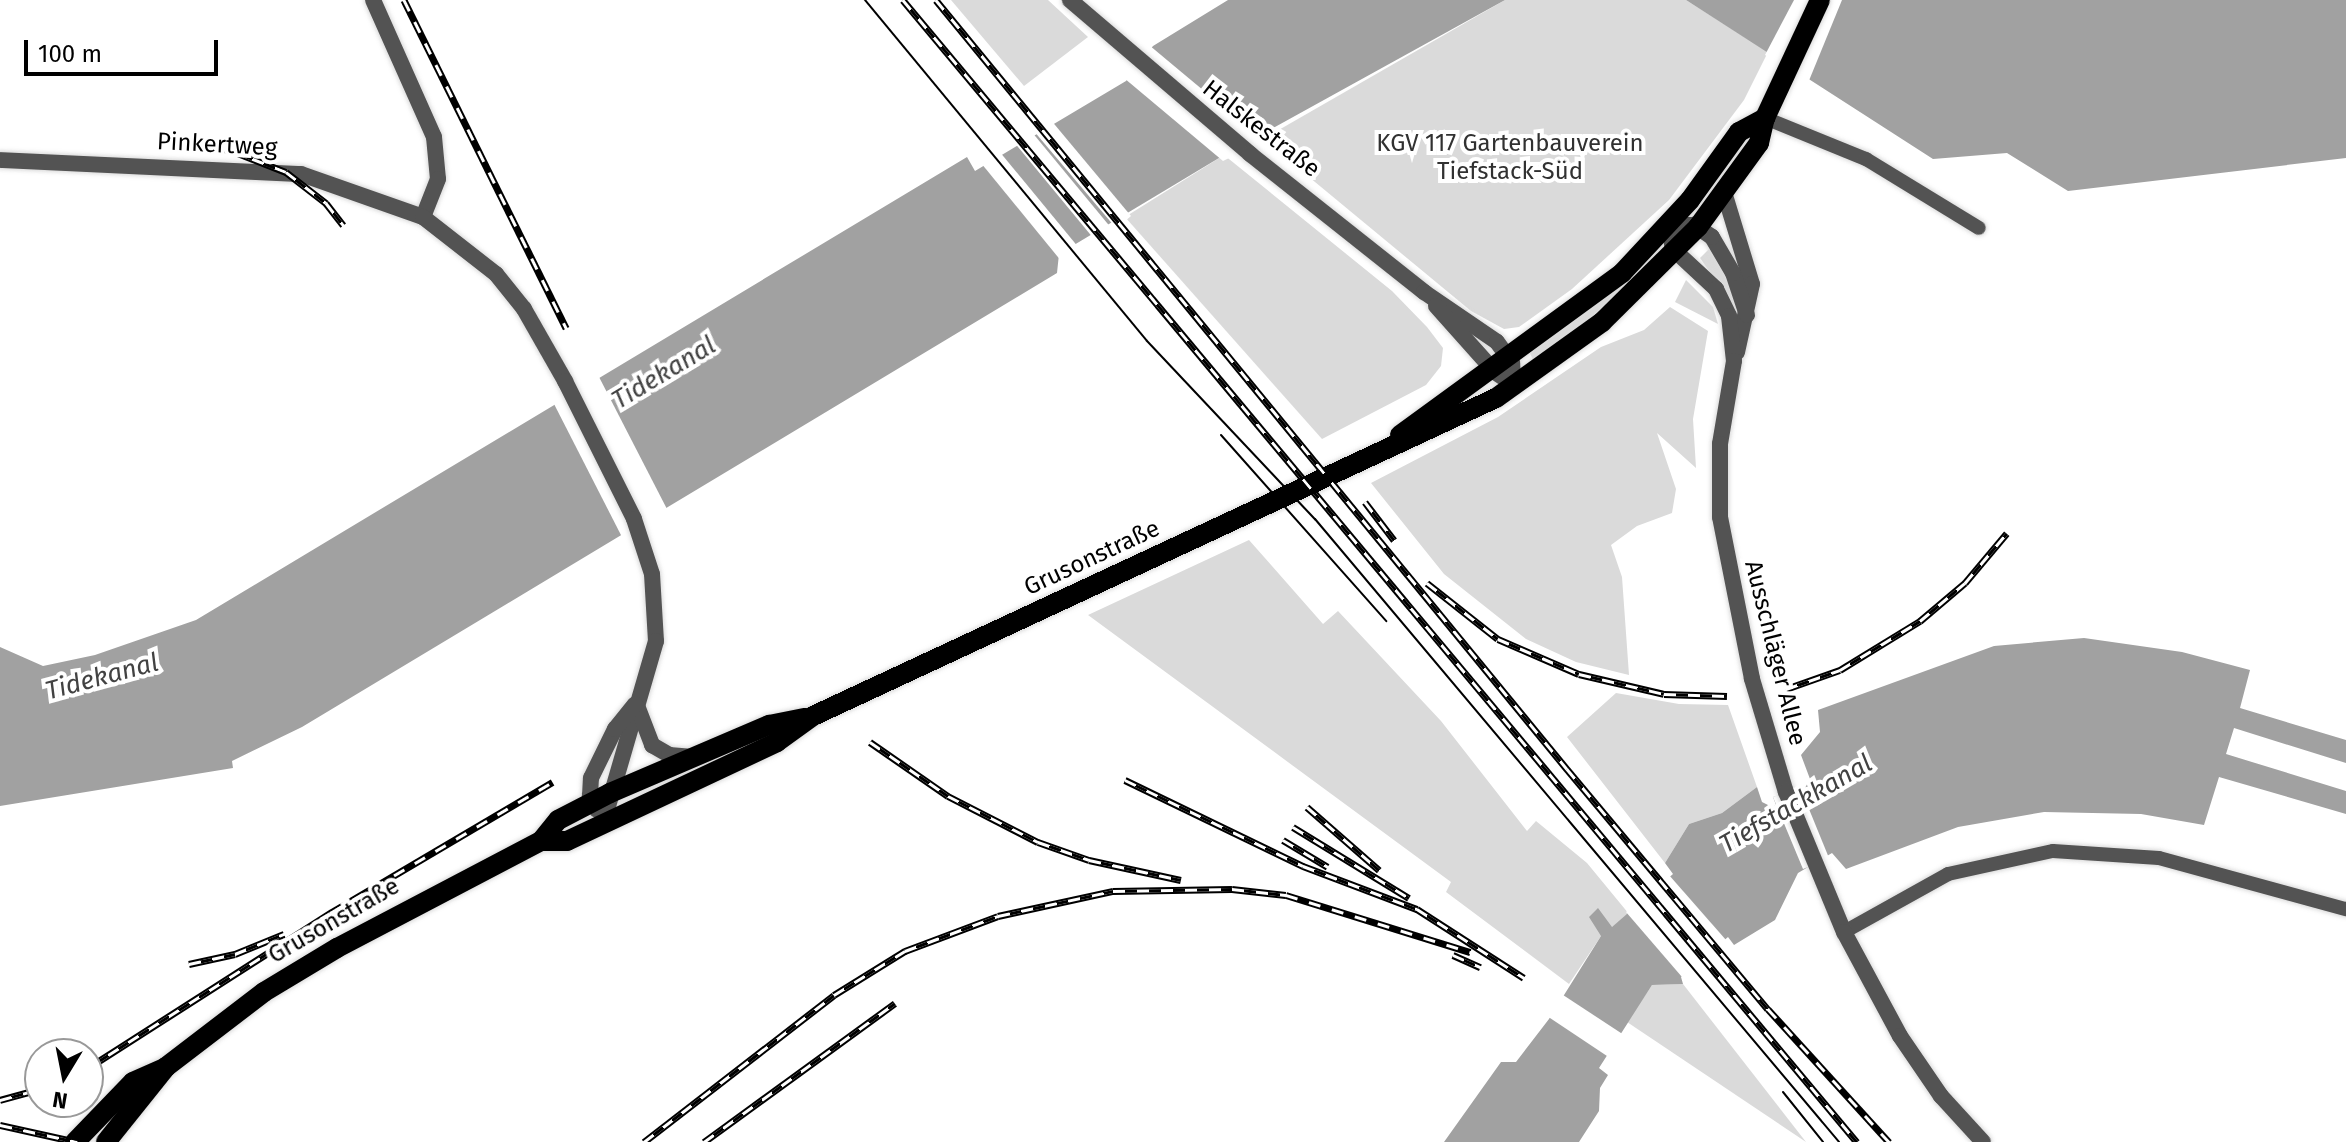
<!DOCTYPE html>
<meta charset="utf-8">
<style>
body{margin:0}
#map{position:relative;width:2346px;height:1142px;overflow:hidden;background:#fff;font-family:"Fira Sans",sans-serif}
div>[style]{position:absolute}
.green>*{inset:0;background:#dadada}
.water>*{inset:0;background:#a1a1a1}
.pier>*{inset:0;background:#fff}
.roads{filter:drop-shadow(0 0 2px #dbdbdb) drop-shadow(0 0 2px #dbdbdb)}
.minor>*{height:14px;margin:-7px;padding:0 7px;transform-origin:7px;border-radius:7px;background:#535353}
.tertiary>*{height:16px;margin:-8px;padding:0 8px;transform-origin:8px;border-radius:8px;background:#535353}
.primary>*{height:20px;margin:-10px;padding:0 10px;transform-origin:10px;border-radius:10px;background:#000}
.tram>*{height:2px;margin:-1px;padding:0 1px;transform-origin:1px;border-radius:1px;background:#000}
.rail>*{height:7px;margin-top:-3.5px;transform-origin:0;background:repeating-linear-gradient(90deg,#fff 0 12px,#000 0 24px);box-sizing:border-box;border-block:2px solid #000}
span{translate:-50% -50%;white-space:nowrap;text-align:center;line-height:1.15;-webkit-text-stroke:8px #fff;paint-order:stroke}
.street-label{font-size:24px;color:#000}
.park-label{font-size:24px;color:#313131}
.water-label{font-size:26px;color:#424242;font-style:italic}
.north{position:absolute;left:24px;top:1038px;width:80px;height:80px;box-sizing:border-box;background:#fff;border:2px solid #999;border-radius:50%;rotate:190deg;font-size:22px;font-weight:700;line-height:32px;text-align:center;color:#000}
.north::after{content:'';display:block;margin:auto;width:28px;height:36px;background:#000;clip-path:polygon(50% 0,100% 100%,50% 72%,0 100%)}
.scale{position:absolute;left:24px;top:40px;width:194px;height:36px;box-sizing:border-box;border:4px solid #000;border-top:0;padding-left:10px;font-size:24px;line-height:28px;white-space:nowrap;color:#000;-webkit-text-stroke:6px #fff;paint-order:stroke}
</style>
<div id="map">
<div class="green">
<i style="clip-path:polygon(951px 0,1048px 0,1088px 37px,1024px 86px)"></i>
<i style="clip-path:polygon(1505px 0,1686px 0,1768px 52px,1744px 100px,1669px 200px,1572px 289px,1519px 327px,1504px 329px,1471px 311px,1263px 139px)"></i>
<i style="clip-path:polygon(1224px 155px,1392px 291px,1427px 327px,1443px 348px,1441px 366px,1426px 385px,1322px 439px,1125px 217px)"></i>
<i style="clip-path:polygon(1712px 246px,1729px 276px,1737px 323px,1731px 302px,1700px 258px)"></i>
<i style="clip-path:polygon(1656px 253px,1659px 258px,1593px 319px,1534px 362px,1530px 353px)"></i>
<i style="clip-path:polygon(1686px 280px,1713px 307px,1718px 324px,1675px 302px)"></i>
<i style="clip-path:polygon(1670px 307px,1708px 331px,1693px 419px,1696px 468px,1657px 433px,1676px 489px,1672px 513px,1637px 526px,1611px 545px,1622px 577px,1629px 675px,1576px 662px,1526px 639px,1444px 574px,1371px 483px,1498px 417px,1601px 347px,1644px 330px)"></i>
<i style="clip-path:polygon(1249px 540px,1323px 624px,1338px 611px,1441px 721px,1527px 831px,1536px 821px,1587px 863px,1629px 914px,1601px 936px,1569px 984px,1446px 892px,1451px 882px,1088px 615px)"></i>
<i style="clip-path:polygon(1616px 693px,1679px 704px,1728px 705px,1757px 787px,1722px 813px,1689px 824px,1665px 863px,1567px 737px)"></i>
<i style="clip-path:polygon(1683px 984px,1806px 1142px,1627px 1022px,1652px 985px)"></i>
</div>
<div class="water">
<i style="clip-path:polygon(1228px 0,1505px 0,1224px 155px,1059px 254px,1057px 273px,302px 727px,232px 761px,233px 768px,0 806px,0 647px,43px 666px,95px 655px,196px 620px,967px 157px,975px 171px,1126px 81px,1153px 46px)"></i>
<i style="clip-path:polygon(1686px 0,2346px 0,2346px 158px,2068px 191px,2007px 153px,1933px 159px)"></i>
<i style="clip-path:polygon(2084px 638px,2182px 652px,2250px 670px,2240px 708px,2346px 740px,2346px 763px,2234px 728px,2226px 754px,2346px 791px,2346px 814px,2219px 777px,2204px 825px,2141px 814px,2044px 812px,1958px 827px,1846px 869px,1832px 853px,1798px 873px,1775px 920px,1734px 945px,1728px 937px,1681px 977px,1683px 984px,1652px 985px,1599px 1068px,1608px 1075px,1600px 1088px,1599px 1111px,1579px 1142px,1444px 1142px,1501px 1062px,1516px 1062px,1549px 1019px,1601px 936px,1589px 917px,1598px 908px,1612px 927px,1673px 874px,1665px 863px,1689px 824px,1722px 813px,1757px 787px,1762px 802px,1772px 807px,1776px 805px,1773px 797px,1805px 788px,1810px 779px,1801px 755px,1820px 732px,1818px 710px,1994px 646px)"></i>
</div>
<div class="pier">
<i style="clip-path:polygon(1794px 0,1842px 0,1808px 83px,1765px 55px)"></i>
<i style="clip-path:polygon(1149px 45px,1264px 141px,1223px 161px,1124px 78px)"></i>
<i style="clip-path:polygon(1050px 119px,1131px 216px,1123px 223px,1115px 227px,1033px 130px)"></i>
<i style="clip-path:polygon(1031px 131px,1112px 229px,1094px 239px,1014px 142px)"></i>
<i style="clip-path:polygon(999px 151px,1079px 248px,1062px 262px,981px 163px)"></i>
<i style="clip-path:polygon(598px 375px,668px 511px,623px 539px,553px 402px)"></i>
<i style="clip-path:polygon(1800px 787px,1829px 858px,1803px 869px,1773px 797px)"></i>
<i style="clip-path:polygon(1669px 875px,1726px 940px,1682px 977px,1626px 912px)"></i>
<i style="clip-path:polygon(1560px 993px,1624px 1035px,1610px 1058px,1547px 1016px)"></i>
</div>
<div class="roads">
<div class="minor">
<i style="left:1765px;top:118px;width:109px;rotate:22.1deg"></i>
<i style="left:1866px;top:159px;width:132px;rotate:31.4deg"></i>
<i style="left:1844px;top:932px;width:119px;rotate:-29.1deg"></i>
<i style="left:1948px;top:874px;width:107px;rotate:-12.4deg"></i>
<i style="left:2053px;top:851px;width:106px;rotate:3.8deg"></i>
<i style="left:2159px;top:858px;width:194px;rotate:15.3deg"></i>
</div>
<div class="tertiary">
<i style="left:373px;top:0;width:150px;rotate:66deg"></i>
<i style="left:434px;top:137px;width:42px;rotate:84.6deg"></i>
<i style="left:438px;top:179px;width:41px;rotate:111.5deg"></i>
<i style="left:1070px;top:0;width:237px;rotate:40.5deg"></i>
<i style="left:1250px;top:154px;width:222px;rotate:38.4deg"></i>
<i style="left:1424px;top:292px;width:88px;rotate:34.4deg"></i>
<i style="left:1497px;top:342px;width:26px;rotate:54deg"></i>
<i style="left:1512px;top:363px;width:22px;rotate:85deg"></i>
<i style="left:0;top:160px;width:301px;rotate:2.7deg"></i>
<i style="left:301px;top:174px;width:129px;rotate:19.4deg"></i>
<i style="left:423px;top:217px;width:93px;rotate:38deg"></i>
<i style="left:496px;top:274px;width:45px;rotate:51.3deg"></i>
<i style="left:524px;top:309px;width:83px;rotate:60.3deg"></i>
<i style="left:565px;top:381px;width:154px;rotate:63.4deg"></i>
<i style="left:634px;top:519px;width:58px;rotate:71.9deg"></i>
<i style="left:652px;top:574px;width:67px;rotate:86.6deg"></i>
<i style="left:656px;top:641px;width:191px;rotate:106.2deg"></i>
<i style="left:1724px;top:192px;width:96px;rotate:73.1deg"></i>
<i style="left:1752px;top:284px;width:70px;rotate:102.4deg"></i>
<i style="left:1436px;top:306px;width:89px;rotate:48.2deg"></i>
<i style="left:1495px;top:372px;width:23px;rotate:34deg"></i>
<i style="left:1747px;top:315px;width:44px;rotate:-108.4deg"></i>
<i style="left:1733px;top:273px;width:42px;rotate:-120.3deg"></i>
<i style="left:1712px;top:237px;width:22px;rotate:-146deg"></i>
<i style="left:1694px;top:225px;width:25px;rotate:180deg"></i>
<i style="left:1669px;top:225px;width:24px;rotate:81deg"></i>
<i style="left:1673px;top:249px;width:59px;rotate:42.9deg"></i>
<i style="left:1716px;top:289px;width:30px;rotate:64deg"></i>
<i style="left:1729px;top:316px;width:45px;rotate:83.7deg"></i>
<i style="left:1734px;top:361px;width:84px;rotate:99.6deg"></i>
<i style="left:1720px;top:444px;width:73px;rotate:90deg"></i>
<i style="left:1720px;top:517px;width:165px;rotate:78.8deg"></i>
<i style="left:1752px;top:679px;width:118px;rotate:73.3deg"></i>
<i style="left:1786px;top:792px;width:152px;rotate:67.5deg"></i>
<i style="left:1844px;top:932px;width:118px;rotate:61.7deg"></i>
<i style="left:1900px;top:1036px;width:73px;rotate:55.7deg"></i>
<i style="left:1941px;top:1096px;width:62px;rotate:47.6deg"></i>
<i style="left:638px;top:708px;width:40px;rotate:69deg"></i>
<i style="left:652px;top:745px;width:20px;rotate:30deg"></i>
<i style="left:669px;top:755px;width:21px;rotate:5deg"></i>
<i style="left:597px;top:810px;width:16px;rotate:-117deg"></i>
<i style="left:590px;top:796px;width:18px;rotate:-87deg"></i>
<i style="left:591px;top:778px;width:55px;rotate:-63.9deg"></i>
<i style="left:615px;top:729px;width:32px;rotate:-51deg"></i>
</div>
<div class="primary">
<i style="left:1400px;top:435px;width:275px;rotate:-36.1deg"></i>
<i style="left:1622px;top:273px;width:100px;rotate:-47deg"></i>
<i style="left:1690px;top:200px;width:84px;rotate:-54.2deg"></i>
<i style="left:1739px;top:132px;width:30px;rotate:-28deg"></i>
<i style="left:541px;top:841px;width:26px"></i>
<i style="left:567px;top:841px;width:232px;rotate:-25.2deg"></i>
<i style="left:777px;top:742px;width:44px;rotate:-35.8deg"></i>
<i style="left:813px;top:716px;width:753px;rotate:-24.97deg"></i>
<i style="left:1496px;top:398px;width:130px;rotate:-35.6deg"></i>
<i style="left:1602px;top:322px;width:135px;rotate:-44.7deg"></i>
<i style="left:1698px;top:227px;width:104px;rotate:-54deg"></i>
<i style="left:1759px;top:143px;width:26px;rotate:-77deg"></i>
<i style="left:1765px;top:118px;width:130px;rotate:-65deg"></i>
<i style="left:75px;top:1142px;width:83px;rotate:-46deg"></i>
<i style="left:133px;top:1082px;width:36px;rotate:-24deg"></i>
<i style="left:166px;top:1067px;width:123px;rotate:-37.4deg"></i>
<i style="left:264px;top:992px;width:85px;rotate:-31.1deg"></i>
<i style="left:337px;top:948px;width:230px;rotate:-27.7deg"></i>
<i style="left:541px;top:841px;width:27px;rotate:-51deg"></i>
<i style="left:558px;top:820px;width:59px;rotate:-27.4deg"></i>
<i style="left:610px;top:793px;width:173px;rotate:-23.2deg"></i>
<i style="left:769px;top:725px;width:37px;rotate:-11deg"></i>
<i style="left:106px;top:1142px;width:96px;rotate:-51.3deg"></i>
</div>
</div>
<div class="tram">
<i style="left:865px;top:0;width:442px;rotate:50.4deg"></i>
<i style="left:1147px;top:341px;width:245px;rotate:46.7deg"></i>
<i style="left:1315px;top:519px;width:814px;rotate:49.93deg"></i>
<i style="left:1221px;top:435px;width:249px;rotate:48.4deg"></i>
<i style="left:1783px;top:1092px;width:64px;rotate:51.3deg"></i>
</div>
<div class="rail">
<i style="left:404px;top:0;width:366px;rotate:63.7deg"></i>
<i style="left:903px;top:0;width:1488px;rotate:50.13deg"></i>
<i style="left:936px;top:0;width:995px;rotate:50.63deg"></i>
<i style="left:1567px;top:769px;width:313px;rotate:50.1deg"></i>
<i style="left:1768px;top:1009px;width:180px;rotate:47.7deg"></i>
<i style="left:196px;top:143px;width:35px;rotate:12deg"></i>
<i style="left:230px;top:150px;width:60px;rotate:21.4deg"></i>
<i style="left:286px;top:172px;width:51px;rotate:37.8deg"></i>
<i style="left:326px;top:203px;width:28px;rotate:52deg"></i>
<i style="left:1365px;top:502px;width:48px;rotate:52.7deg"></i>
<i style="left:1427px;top:583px;width:90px;rotate:38.3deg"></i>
<i style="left:1498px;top:639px;width:88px;rotate:23.4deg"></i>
<i style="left:1579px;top:674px;width:87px;rotate:13.2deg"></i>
<i style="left:1664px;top:694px;width:63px;rotate:1.8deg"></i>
<i style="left:1786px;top:689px;width:57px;rotate:-19.4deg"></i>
<i style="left:1840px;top:670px;width:94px;rotate:-31.5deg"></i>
<i style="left:1920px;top:621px;width:59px;rotate:-40.2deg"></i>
<i style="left:1965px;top:583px;width:65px;rotate:-50deg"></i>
<i style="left:870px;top:742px;width:95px;rotate:34.7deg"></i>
<i style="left:948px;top:796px;width:101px;rotate:27.1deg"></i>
<i style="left:1038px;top:842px;width:54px;rotate:19.4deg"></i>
<i style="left:1089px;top:860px;width:94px;rotate:12.3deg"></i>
<i style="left:1125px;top:780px;width:198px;rotate:25.8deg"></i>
<i style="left:1303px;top:866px;width:122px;rotate:20.7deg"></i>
<i style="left:1417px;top:909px;width:127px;rotate:32.8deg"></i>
<i style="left:1307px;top:807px;width:96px;rotate:41.2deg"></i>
<i style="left:1293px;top:827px;width:136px;rotate:31.5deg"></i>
<i style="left:1283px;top:840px;width:52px;rotate:31deg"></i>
<i style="left:1453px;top:955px;width:30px;rotate:24deg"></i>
<i style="left:189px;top:964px;width:47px;rotate:-12.3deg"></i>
<i style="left:235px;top:954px;width:53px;rotate:-22.2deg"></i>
<i style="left:88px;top:1068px;width:290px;rotate:-32.6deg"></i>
<i style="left:332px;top:912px;width:256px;rotate:-30.5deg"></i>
<i style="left:0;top:1100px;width:41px;rotate:-15.4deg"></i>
<i style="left:0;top:1125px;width:79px;rotate:12.4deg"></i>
<i style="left:644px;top:1142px;width:240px;rotate:-37.7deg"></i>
<i style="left:834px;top:995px;width:84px;rotate:-31.8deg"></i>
<i style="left:905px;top:951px;width:99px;rotate:-20.6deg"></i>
<i style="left:998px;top:916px;width:118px;rotate:-12.3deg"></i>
<i style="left:1113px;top:891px;width:119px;rotate:-1deg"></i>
<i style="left:1232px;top:889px;width:54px;rotate:6.3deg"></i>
<i style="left:1286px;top:895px;width:193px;rotate:17.2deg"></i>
<i style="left:704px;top:1142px;width:236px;rotate:-36deg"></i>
</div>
<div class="street-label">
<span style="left:1261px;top:129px;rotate:38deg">Halskestraße</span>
<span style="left:217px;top:145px;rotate:3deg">Pinkertweg</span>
<span style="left:1092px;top:558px;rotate:-25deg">Grusonstraße</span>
<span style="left:1775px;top:653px;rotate:76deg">Ausschläger Allee</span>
<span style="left:334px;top:921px;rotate:-30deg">Grusonstraße</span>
</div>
<div class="park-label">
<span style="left:1510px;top:158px">KGV 117 Gartenbauverein<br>Tiefstack-Süd</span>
</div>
<div class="water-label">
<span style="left:664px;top:373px;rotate:-31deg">Tidekanal</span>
<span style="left:102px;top:677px;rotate:-15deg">Tidekanal</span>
<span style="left:1796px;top:804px;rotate:-30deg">Tiefstackkanal</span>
</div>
<div class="north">N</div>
<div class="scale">100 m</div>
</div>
